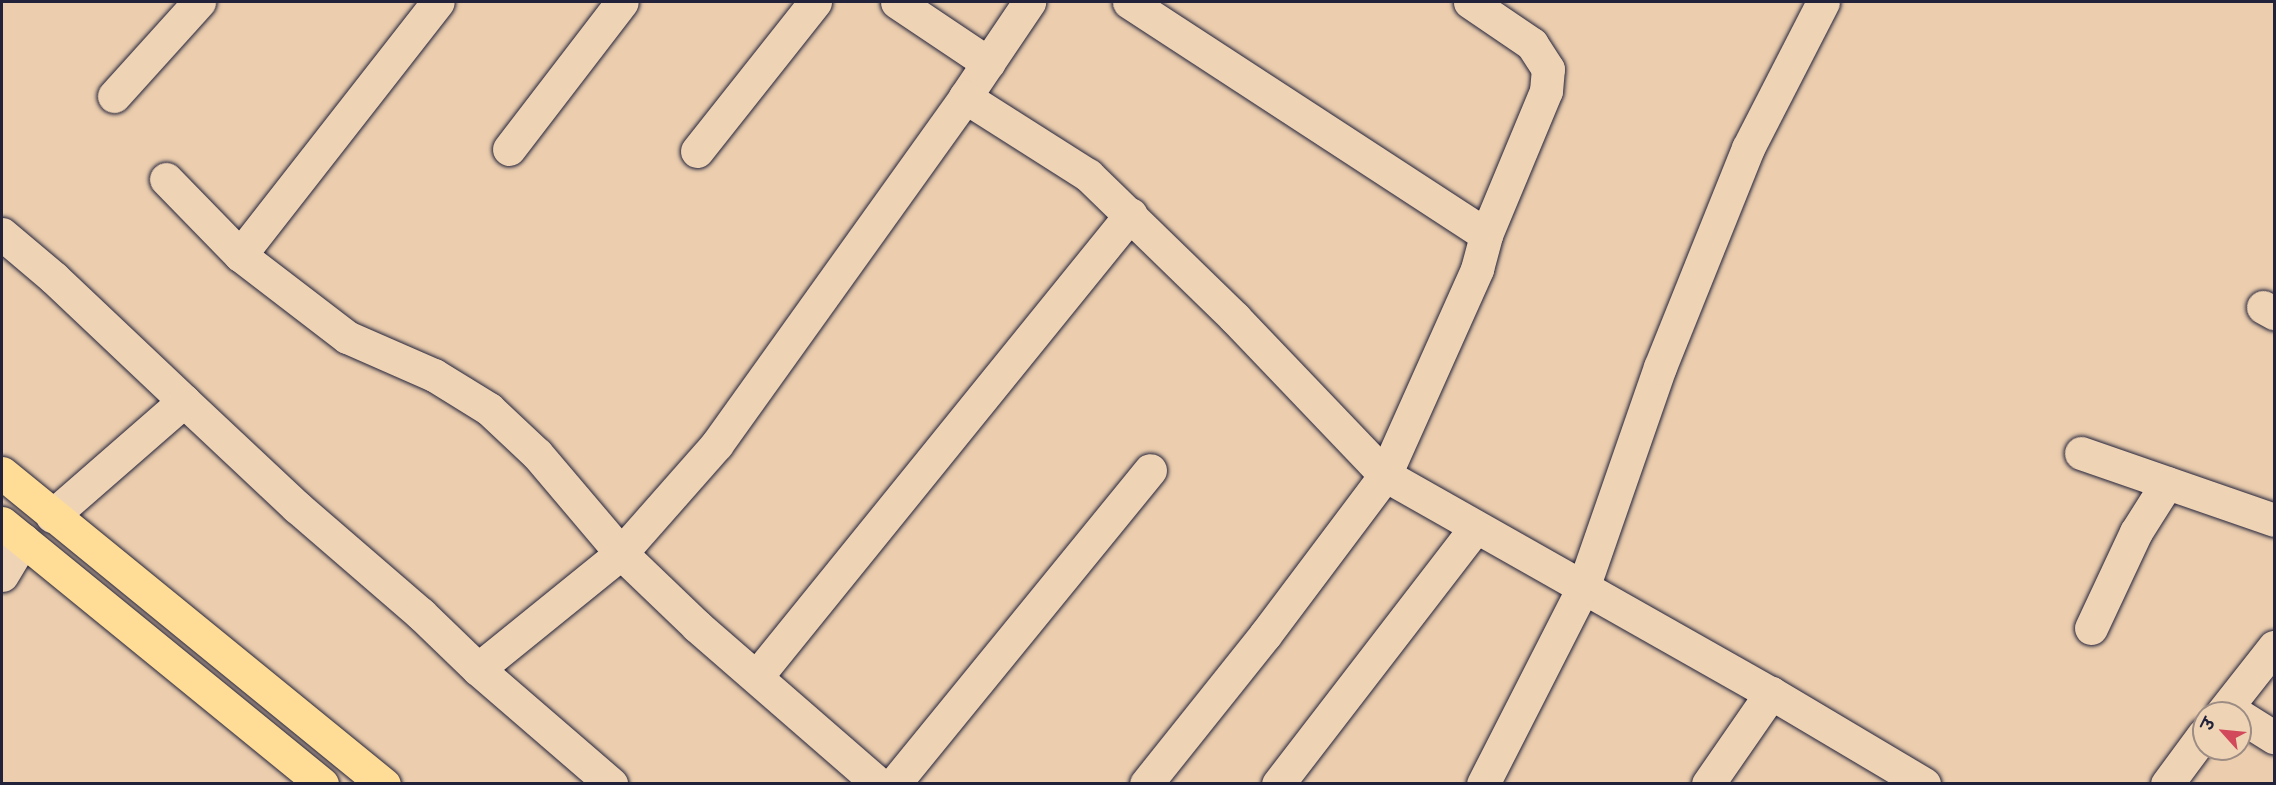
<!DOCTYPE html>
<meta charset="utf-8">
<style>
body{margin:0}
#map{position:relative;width:2276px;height:785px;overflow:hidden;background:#ecceae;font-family:Mali,"Playpen Sans Deva",sans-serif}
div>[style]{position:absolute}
.roads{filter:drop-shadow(0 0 2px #22223b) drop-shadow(0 0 2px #22223b)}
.minor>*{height:33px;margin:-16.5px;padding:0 16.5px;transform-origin:16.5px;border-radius:16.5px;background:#eed3b5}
.trunk>*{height:33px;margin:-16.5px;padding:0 16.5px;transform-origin:16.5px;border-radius:16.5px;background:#ffdd96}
span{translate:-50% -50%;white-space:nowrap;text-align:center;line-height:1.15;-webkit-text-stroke:4.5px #eed3b5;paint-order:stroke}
.frame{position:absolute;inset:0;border:3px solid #22223b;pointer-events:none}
.north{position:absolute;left:2192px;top:701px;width:60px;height:60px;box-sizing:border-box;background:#eed3b5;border:2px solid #9c8c84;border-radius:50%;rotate:297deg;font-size:16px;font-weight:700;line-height:24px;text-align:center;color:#22223b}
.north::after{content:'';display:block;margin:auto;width:21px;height:27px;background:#d1495b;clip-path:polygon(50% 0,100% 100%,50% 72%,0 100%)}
</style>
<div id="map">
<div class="roads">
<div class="minor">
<i style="left:897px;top:2px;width:110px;rotate:33.8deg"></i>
<i style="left:1129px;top:2px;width:426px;rotate:33.1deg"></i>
<i style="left:114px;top:96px;width:127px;rotate:-47.9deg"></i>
<i style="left:965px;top:97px;width:115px;rotate:-56deg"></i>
<i style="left:509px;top:149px;width:185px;rotate:-52.5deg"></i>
<i style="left:697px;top:151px;width:190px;rotate:-51.6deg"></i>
<i style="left:166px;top:179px;width:106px;rotate:45.8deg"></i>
<i style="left:240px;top:255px;width:135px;rotate:37.5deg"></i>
<i style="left:347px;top:337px;width:95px;rotate:23.6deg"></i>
<i style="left:434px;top:375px;width:65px;rotate:31.7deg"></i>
<i style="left:489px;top:409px;width:66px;rotate:43.2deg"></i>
<i style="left:537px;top:454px;width:130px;rotate:49.7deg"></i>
<i style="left:621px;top:553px;width:105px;rotate:43.8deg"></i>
<i style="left:697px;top:626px;width:241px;rotate:41deg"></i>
<i style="left:2px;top:234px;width:68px;rotate:40.2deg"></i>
<i style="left:54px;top:278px;width:179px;rotate:43.4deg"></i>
<i style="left:240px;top:255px;width:321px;rotate:-52deg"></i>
<i style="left:2263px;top:307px;width:13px;rotate:29deg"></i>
<i style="left:2081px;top:453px;width:204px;rotate:19.1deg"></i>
<i style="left:52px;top:516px;width:175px;rotate:-41.1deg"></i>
<i style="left:184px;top:401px;width:155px;rotate:43.2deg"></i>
<i style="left:297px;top:507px;width:164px;rotate:40.8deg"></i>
<i style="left:421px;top:614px;width:79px;rotate:44deg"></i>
<i style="left:478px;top:669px;width:176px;rotate:40.8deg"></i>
<i style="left:2px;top:575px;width:41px;rotate:-59deg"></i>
<i style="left:2091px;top:628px;width:106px;rotate:-64.9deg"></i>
<i style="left:2136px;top:532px;width:58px;rotate:-57.7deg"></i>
<i style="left:478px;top:669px;width:184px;rotate:-39deg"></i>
<i style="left:621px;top:553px;width:145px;rotate:-48.6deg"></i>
<i style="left:717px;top:444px;width:427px;rotate:-54.4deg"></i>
<i style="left:965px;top:97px;width:146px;rotate:32.4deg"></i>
<i style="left:1088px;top:175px;width:205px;rotate:44.2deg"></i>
<i style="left:1235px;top:318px;width:217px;rotate:46.3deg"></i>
<i style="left:1385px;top:475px;width:443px;rotate:29.5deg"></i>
<i style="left:1771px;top:693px;width:178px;rotate:30.7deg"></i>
<i style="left:757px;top:676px;width:594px;rotate:-51.01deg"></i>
<i style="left:2222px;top:713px;width:84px;rotate:-51.8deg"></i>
<i style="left:2240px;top:716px;width:40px;rotate:32deg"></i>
<i style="left:894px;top:784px;width:405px;rotate:-50.8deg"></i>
<i style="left:1146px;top:784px;width:191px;rotate:-51.4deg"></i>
<i style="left:1265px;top:635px;width:200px;rotate:-53.1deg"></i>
<i style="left:1385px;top:475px;width:226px;rotate:-65.9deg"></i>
<i style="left:1477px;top:269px;width:35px;rotate:-75deg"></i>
<i style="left:1486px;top:235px;width:156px;rotate:-67.4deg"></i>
<i style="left:1546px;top:91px;width:22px;rotate:-85deg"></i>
<i style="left:1548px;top:69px;width:30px;rotate:-123deg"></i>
<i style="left:1532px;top:44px;width:75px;rotate:-145.9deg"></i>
<i style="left:1278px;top:784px;width:324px;rotate:-52.4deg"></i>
<i style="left:1483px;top:784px;width:220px;rotate:-63deg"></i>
<i style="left:1583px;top:588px;width:234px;rotate:-70.8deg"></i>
<i style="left:1660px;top:367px;width:236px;rotate:-68.1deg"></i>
<i style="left:1748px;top:148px;width:164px;rotate:-62.8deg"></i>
<i style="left:1708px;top:784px;width:111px;rotate:-55.3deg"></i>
<i style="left:2167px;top:784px;width:62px;rotate:-53.5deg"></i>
</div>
<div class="trunk">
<i style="left:2px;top:473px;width:493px;rotate:39.2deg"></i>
<i style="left:2px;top:523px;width:413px;rotate:39.2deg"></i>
</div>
</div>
<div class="frame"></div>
<div class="north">उ</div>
</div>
